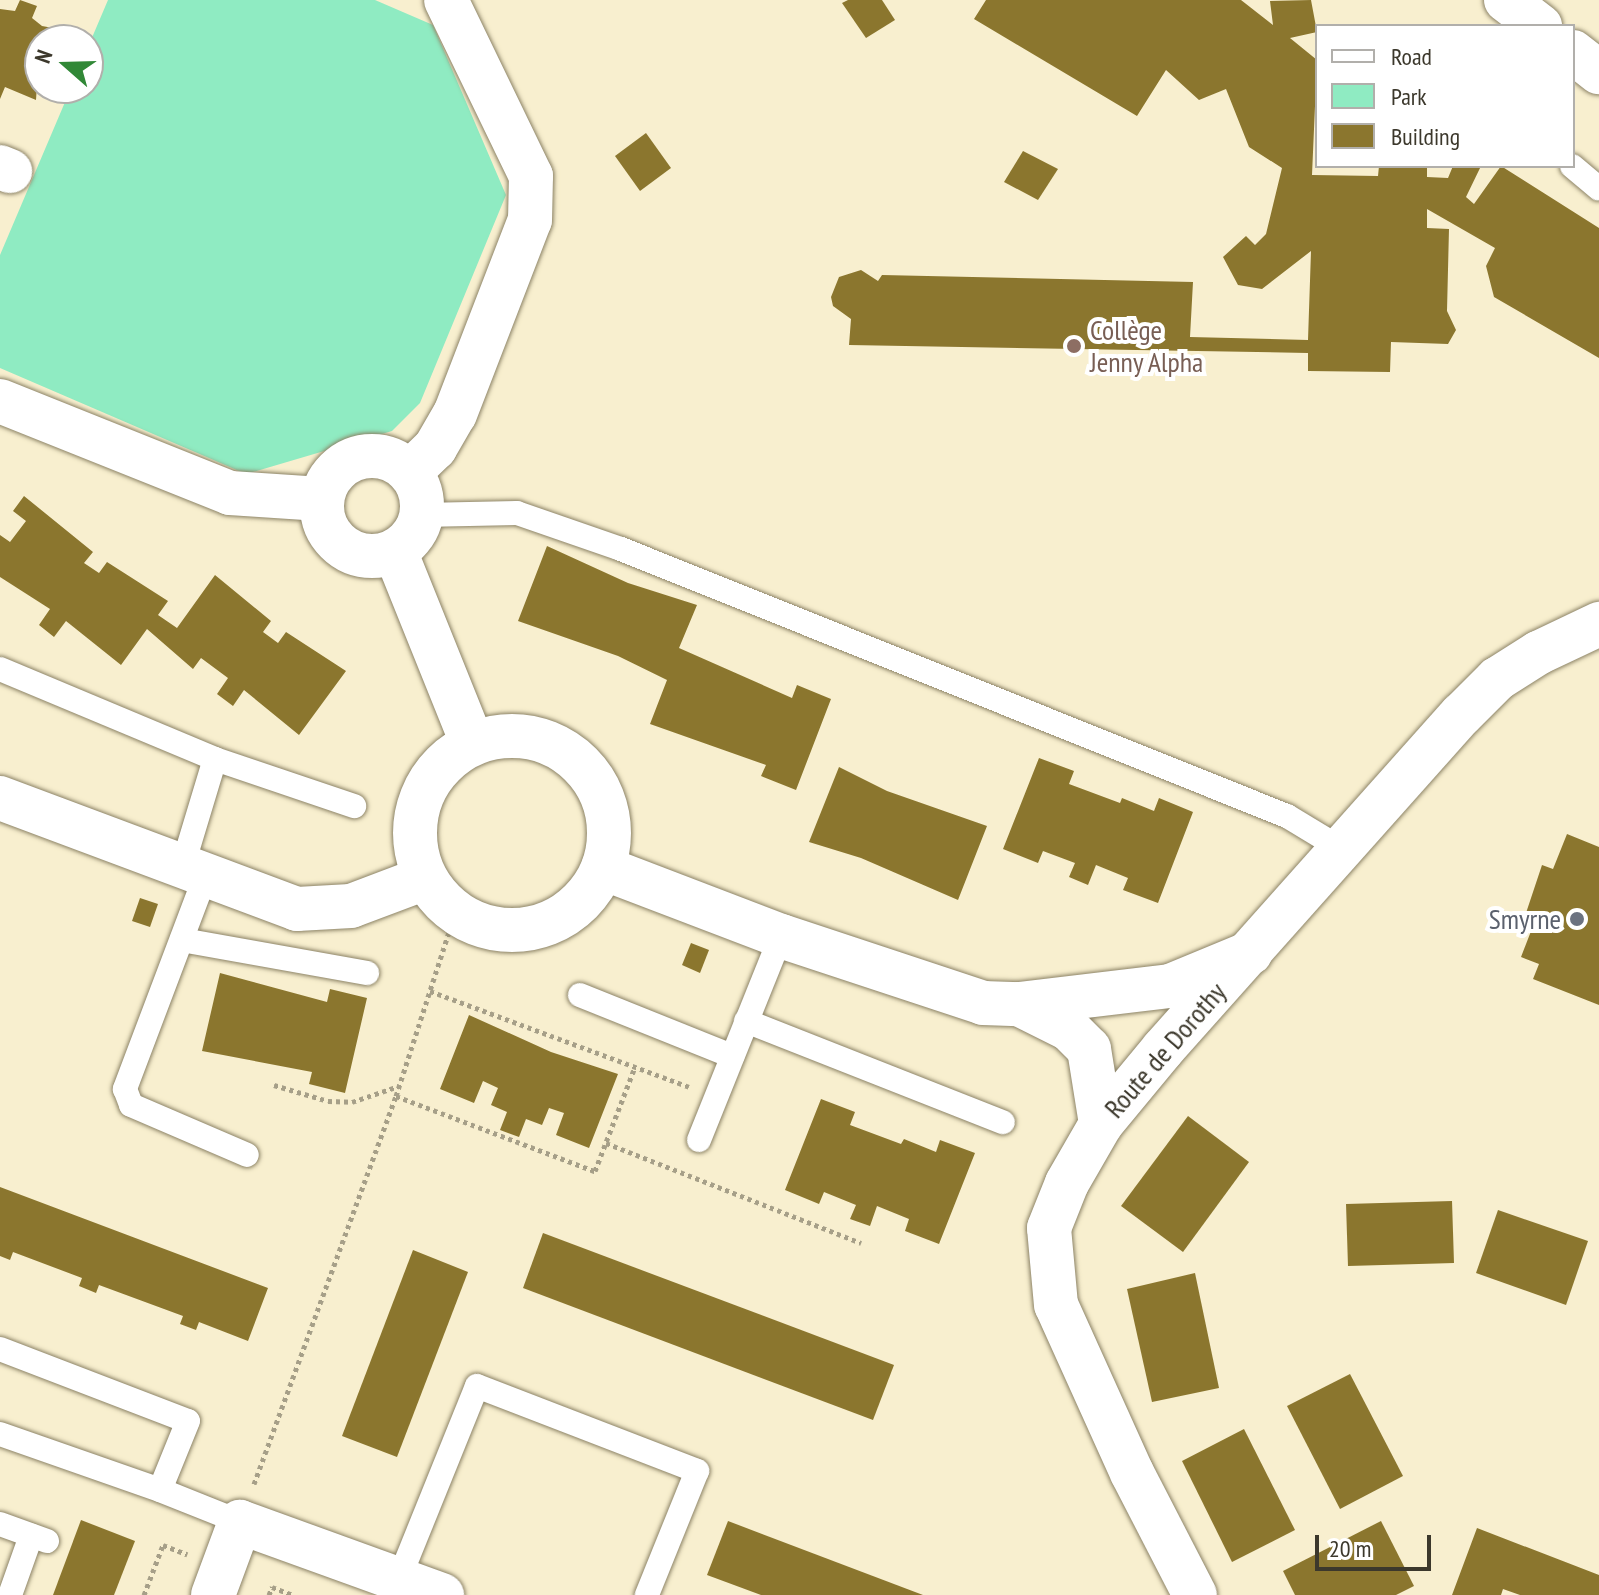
<!DOCTYPE html>
<meta charset="utf-8">
<style>
body{margin:0}
#map{position:relative;width:1599px;height:1595px;overflow:hidden;background:#f8efcf;font-family:"PT Sans Narrow",sans-serif}
div>[style]{position:absolute}
.green>*{inset:0;background:#8febc2}
.building>*{inset:0;background:#8b762e}
.path>*{height:5px;margin-top:-2.5px;transform-origin:0;background:repeating-linear-gradient(90deg,#a69f88 0 4px,transparent 0 8px)}
.roads{filter:drop-shadow(0 0 2px #8c8366) drop-shadow(0 0 2px #8c8366)}
.service>*{height:24px;margin:-12px;padding:0 12px;transform-origin:12px;border-radius:12px;background:#fff}
.minor>*{height:44px;margin:-22px;padding:0 22px;transform-origin:22px;border-radius:22px;background:#fff}
.minor>.ring{margin:-22px;padding:0;box-sizing:content-box;background:none;border:44px solid #fff;border-radius:50%}
.secondary>*{height:44px;margin:-22px;padding:0 22px;transform-origin:22px;border-radius:22px;background:#fff}
.dots>*{width:22px;height:22px;translate:-50% -50%;box-sizing:border-box;border:4px solid #fff;border-radius:50%}
span{translate:-50% -50%;white-space:nowrap;text-align:center;line-height:1.15;-webkit-text-stroke:8px #fff;paint-order:stroke}
.education-label{font-size:28px;color:#785e54}
.left{translate:0 -50%;text-align:left}
.worship-label{font-size:28px;color:#5b616d}
.right{translate:-100% -50%;text-align:right}
.street-label{font-size:28px;color:#3c382c}
.legend{position:absolute;left:1315px;top:24px;width:260px;height:144px;box-sizing:border-box;background:#fff;border:2px solid #b1afab;margin:0;padding:10px 14px;list-style:none;font-size:24px;color:#3c382c}
.legend li{display:flex;align-items:center;gap:16px;height:40px}
.legend b{width:40px;border:2px solid #b1afab}
.north{position:absolute;left:24px;top:24px;width:80px;height:80px;box-sizing:border-box;background:#fff;border:2px solid #b1afab;border-radius:50%;rotate:290deg;font-size:22px;font-weight:700;line-height:32px;text-align:center;color:#3c382c}
.north::after{content:'';display:block;margin:auto;width:28px;height:36px;background:#318837;clip-path:polygon(50% 0,100% 100%,50% 72%,0 100%)}
.scale{position:absolute;left:1315px;top:1535px;width:116px;height:36px;box-sizing:border-box;border:4px solid #3c382c;border-top:0;padding-left:10px;font-size:24px;line-height:28px;white-space:nowrap;color:#3c382c;-webkit-text-stroke:6px #fff;paint-order:stroke}
</style>
<div id="map">
<div class="green">
<i style="clip-path:polygon(108px 0,375px 0,433px 25px,506px 195px,420px 403px,392px 431px,246px 474px,0 368px,0 255px,71px 88px,88px 88px,88px 47px)"></i>
</div>
<div class="building">
<i style="clip-path:polygon(20px 0,37px 6px,32px 18px,42px 26px,64px 30px,60px 40px,40px 40px,36px 100px,5px 87px,0 99px,0 9px,15px 11px)"></i>
<i style="clip-path:polygon(848px 0,882px 0,895px 20px,866px 38px,842px 3px)"></i>
<i style="clip-path:polygon(986px 0,1241px 0,1273px 25px,1270px 1px,1311px 0,1317px 32px,1290px 38px,1317px 60px,1312px 175px,1378px 176px,1379px 166px,1427px 166px,1427px 177px,1448px 178px,1453px 166px,1481px 166px,1466px 197px,1474px 204px,1501px 166px,1599px 228px,1599px 358px,1494px 297px,1486px 266px,1495px 248px,1427px 209px,1427px 228px,1449px 229px,1447px 311px,1456px 330px,1448px 344px,1391px 342px,1390px 372px,1308px 371px,1308px 353px,849px 345px,851px 319px,833px 306px,831px 297px,839px 277px,861px 270px,878px 281px,882px 275px,1193px 282px,1190px 337px,1308px 340px,1311px 251px,1262px 289px,1238px 285px,1223px 257px,1246px 236px,1255px 245px,1266px 234px,1282px 168px,1249px 147px,1226px 89px,1199px 100px,1166px 70px,1137px 116px,974px 19px)"></i>
<i style="clip-path:polygon(646px 133px,671px 168px,640px 191px,615px 156px)"></i>
<i style="clip-path:polygon(1023px 151px,1058px 169px,1038px 200px,1004px 182px)"></i>
<i style="clip-path:polygon(24px 496px,93px 552px,84px 563px,99px 573px,107px 562px,168px 601px,158px 615px,177px 628px,215px 575px,271px 621px,263px 632px,278px 643px,286px 632px,346px 671px,299px 735px,244px 690px,233px 706px,217px 694px,228px 678px,201px 658px,193px 669px,147px 629px,121px 665px,66px 621px,54px 637px,39px 625px,50px 609px,0 577px,0 535px,10px 542px,26px 521px,13px 511px)"></i>
<i style="clip-path:polygon(547px 546px,628px 583px,697px 605px,679px 648px,792px 698px,797px 685px,831px 699px,796px 790px,761px 776px,766px 765px,650px 724px,667px 680px,618px 656px,518px 621px)"></i>
<i style="clip-path:polygon(1039px 758px,1074px 771px,1069px 784px,1120px 803px,1122px 798px,1154px 811px,1159px 798px,1193px 812px,1158px 903px,1123px 890px,1128px 878px,1096px 865px,1088px 885px,1069px 877px,1075px 863px,1043px 851px,1038px 863px,1003px 849px)"></i>
<i style="clip-path:polygon(839px 767px,887px 791px,987px 826px,958px 900px,861px 858px,809px 842px)"></i>
<i style="clip-path:polygon(1567px 834px,1599px 847px,1599px 1005px,1533px 979px,1539px 964px,1521px 957px,1533px 926px,1523px 922px,1542px 865px,1553px 869px)"></i>
<i style="clip-path:polygon(140px 898px,158px 904px,150px 927px,132px 921px)"></i>
<i style="clip-path:polygon(691px 943px,709px 950px,700px 973px,682px 965px)"></i>
<i style="clip-path:polygon(220px 973px,327px 1002px,330px 989px,367px 998px,345px 1093px,309px 1084px,312px 1072px,202px 1051px)"></i>
<i style="clip-path:polygon(469px 1015px,551px 1052px,618px 1074px,589px 1148px,556px 1135px,564px 1113px,549px 1108px,542px 1125px,526px 1119px,519px 1137px,500px 1130px,507px 1112px,491px 1105px,498px 1088px,483px 1081px,474px 1103px,440px 1089px)"></i>
<i style="clip-path:polygon(821px 1099px,855px 1112px,850px 1125px,901px 1144px,904px 1139px,936px 1152px,940px 1140px,975px 1153px,939px 1244px,905px 1231px,909px 1219px,877px 1206px,870px 1226px,850px 1219px,856px 1205px,824px 1192px,819px 1204px,785px 1190px)"></i>
<i style="clip-path:polygon(1188px 1116px,1249px 1162px,1183px 1252px,1121px 1206px)"></i>
<i style="clip-path:polygon(0 1187px,268px 1288px,248px 1341px,199px 1322px,196px 1330px,180px 1324px,183px 1316px,99px 1285px,96px 1293px,79px 1286px,82px 1278px,13px 1252px,10px 1260px,0 1256px)"></i>
<i style="clip-path:polygon(1452px 1201px,1454px 1263px,1348px 1266px,1346px 1204px)"></i>
<i style="clip-path:polygon(1498px 1210px,1588px 1241px,1566px 1305px,1476px 1273px)"></i>
<i style="clip-path:polygon(543px 1233px,894px 1365px,873px 1420px,523px 1288px)"></i>
<i style="clip-path:polygon(413px 1250px,468px 1272px,397px 1457px,342px 1436px)"></i>
<i style="clip-path:polygon(1195px 1273px,1219px 1388px,1152px 1402px,1127px 1289px)"></i>
<i style="clip-path:polygon(1350px 1374px,1403px 1476px,1340px 1509px,1287px 1406px)"></i>
<i style="clip-path:polygon(1244px 1429px,1295px 1530px,1232px 1562px,1182px 1461px)"></i>
<i style="clip-path:polygon(81px 1520px,135px 1541px,114px 1595px,53px 1595px)"></i>
<i style="clip-path:polygon(728px 1521px,923px 1595px,761px 1595px,707px 1575px)"></i>
<i style="clip-path:polygon(1381px 1521px,1414px 1586px,1396px 1595px,1295px 1595px,1283px 1571px)"></i>
<i style="clip-path:polygon(1477px 1528px,1599px 1575px,1599px 1595px,1520px 1595px,1503px 1589px,1501px 1595px,1452px 1595px)"></i>
</div>
<div class="path">
<i style="left:430px;top:991px;width:276px;rotate:20.3deg"></i>
<i style="left:274px;top:1085px;width:56px;rotate:16.5deg"></i>
<i style="left:328px;top:1101px;width:24px;rotate:2deg"></i>
<i style="left:352px;top:1102px;width:50px;rotate:-18.8deg"></i>
<i style="left:396px;top:1096px;width:213px;rotate:20.7deg"></i>
<i style="left:595px;top:1171px;width:111px;rotate:-69deg"></i>
<i style="left:606px;top:1143px;width:274px;rotate:21.4deg"></i>
<i style="left:254px;top:1484px;width:413px;rotate:-69.9deg"></i>
<i style="left:396px;top:1096px;width:192px;rotate:-72.1deg"></i>
<i style="left:144px;top:1595px;width:53px;rotate:-69.2deg"></i>
<i style="left:163px;top:1545px;width:26px;rotate:21deg"></i>
<i style="left:269px;top:1595px;width:9px;rotate:-69deg"></i>
<i style="left:272px;top:1587px;width:22px;rotate:21deg"></i>
</div>
<div class="roads">
<div class="service">
<i style="left:1572px;top:166px;width:35px;rotate:40deg"></i>
<i style="left:421px;top:515px;width:96px;rotate:-1.2deg"></i>
<i style="left:517px;top:513px;width:110px;rotate:19.1deg"></i>
<i style="left:621px;top:549px;width:718px;rotate:21.85deg"></i>
<i style="left:1287px;top:816px;width:62px;rotate:31.1deg"></i>
<i style="left:0;top:669px;width:233px;rotate:22.7deg"></i>
<i style="left:215px;top:759px;width:147px;rotate:18.7deg"></i>
<i style="left:182px;top:868px;width:114px;rotate:-73.2deg"></i>
<i style="left:205px;top:877px;width:227px;rotate:110.7deg"></i>
<i style="left:125px;top:1089px;width:17px;rotate:69deg"></i>
<i style="left:131px;top:1105px;width:126px;rotate:23.3deg"></i>
<i style="left:182px;top:940px;width:188px;rotate:10.1deg"></i>
<i style="left:580px;top:995px;width:164px;rotate:21.9deg"></i>
<i style="left:746px;top:1021px;width:276px;rotate:21.5deg"></i>
<i style="left:699px;top:1140px;width:220px;rotate:-68.1deg"></i>
<i style="left:0;top:1349px;width:201px;rotate:21deg"></i>
<i style="left:188px;top:1421px;width:74px;rotate:112.1deg"></i>
<i style="left:160px;top:1490px;width:86px;rotate:21.8deg"></i>
<i style="left:0;top:1434px;width:170px;rotate:19.3deg"></i>
<i style="left:0;top:1524px;width:50px;rotate:19.9deg"></i>
<i style="left:399px;top:1579px;width:208px;rotate:-68deg"></i>
<i style="left:477px;top:1386px;width:236px;rotate:21.1deg"></i>
<i style="left:697px;top:1471px;width:134px;rotate:112deg"></i>
<i style="left:10px;top:1595px;width:63px;rotate:-70.4deg"></i>
</div>
<div class="minor">
<i style="left:1506px;top:0;width:43px;rotate:37.4deg"></i>
<i style="left:1573px;top:52px;width:33px;rotate:38deg"></i>
<i style="left:0;top:167px;width:11px;rotate:22deg"></i>
<i style="left:0;top:401px;width:248px;rotate:21.8deg"></i>
<i style="left:230px;top:493px;width:91px;rotate:3.8deg"></i>
<i class="ring" style="left:322px;top:456px;width:56px;height:56px"></i>
<i style="left:410px;top:472px;width:35px;rotate:-44deg"></i>
<i style="left:435px;top:448px;width:39px;rotate:-60deg"></i>
<i style="left:455px;top:414px;width:208px;rotate:-68.9deg"></i>
<i style="left:530px;top:220px;width:44px;rotate:-88.7deg"></i>
<i style="left:531px;top:176px;width:195px;rotate:-115.8deg"></i>
<i style="left:395px;top:551px;width:207px;rotate:68.1deg"></i>
<i class="ring" style="left:415px;top:736px;width:150px;height:150px"></i>
<i style="left:0;top:798px;width:317px;rotate:20.5deg"></i>
<i style="left:297px;top:909px;width:54px;rotate:-3.2deg"></i>
<i style="left:351px;top:906px;width:79px;rotate:-20.7deg"></i>
<i style="left:603px;top:868px;width:191px;rotate:20.9deg"></i>
<i style="left:781px;top:936px;width:213px;rotate:18.3deg"></i>
<i style="left:983px;top:1003px;width:36px;rotate:2deg"></i>
<i style="left:1019px;top:1004px;width:152px;rotate:-6.8deg"></i>
<i style="left:1170px;top:986px;width:87px;rotate:-22.4deg"></i>
<i style="left:1019px;top:1004px;width:56px;rotate:26.6deg"></i>
<i style="left:1069px;top:1029px;width:28px;rotate:45deg"></i>
<i style="left:1089px;top:1049px;width:76px;rotate:80.9deg"></i>
<i style="left:213px;top:1595px;width:78px;rotate:-69.7deg"></i>
<i style="left:240px;top:1522px;width:215px;rotate:19.9deg"></i>
</div>
<div class="secondary">
<i style="left:1195px;top:1595px;width:137px;rotate:-117.3deg"></i>
<i style="left:1132px;top:1473px;width:184px;rotate:-114.3deg"></i>
<i style="left:1056px;top:1305px;width:77px;rotate:-95.2deg"></i>
<i style="left:1049px;top:1228px;width:48px;rotate:-68.2deg"></i>
<i style="left:1067px;top:1183px;width:68px;rotate:-60deg"></i>
<i style="left:1101px;top:1124px;width:97px;rotate:-50.4deg"></i>
<i style="left:1163px;top:1049px;width:448px;rotate:-48.3deg"></i>
<i style="left:1461px;top:715px;width:51px;rotate:-45deg"></i>
<i style="left:1497px;top:679px;width:49px;rotate:-32.4deg"></i>
<i style="left:1538px;top:653px;width:68px;rotate:-25.4deg"></i>
</div>
</div>
<div class="dots">
<i style="left:1074px;top:346px;background:#8d6e63"></i>
<i style="left:1577px;top:919px;background:#6b7280"></i>
</div>
<div class="education-label">
<span class="left" style="left:1090px;top:346px">Collège<br>Jenny Alpha</span>
</div>
<div class="worship-label">
<span class="right" style="left:1561px;top:919px">Smyrne</span>
</div>
<div class="street-label">
<span style="left:1165px;top:1050px;rotate:-49deg">Route de Dorothy</span>
</div>
<ul class="legend">
<li><b style="height:10px;background:#fff"></b>Road</li>
<li><b style="height:22px;background:#8febc2"></b>Park</li>
<li><b style="height:22px;background:#8b762e"></b>Building</li>
</ul>
<div class="north">N</div>
<div class="scale">20 m</div>
</div>
